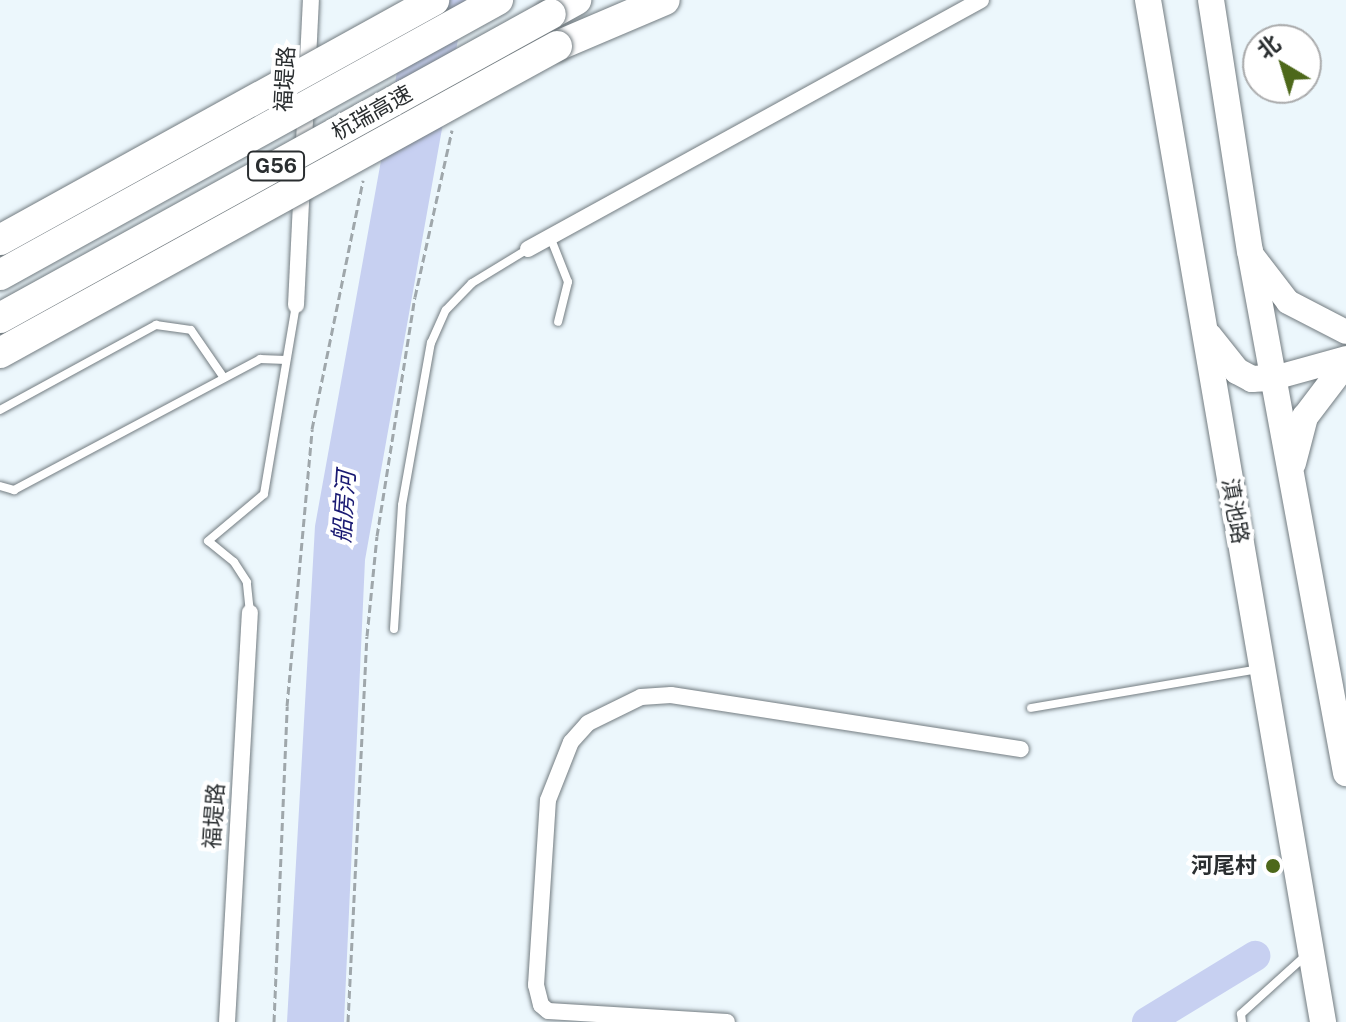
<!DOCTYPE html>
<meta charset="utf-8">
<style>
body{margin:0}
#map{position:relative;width:1346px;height:1022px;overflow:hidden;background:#ecf7fc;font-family:"Public Sans","Noto Sans SC",sans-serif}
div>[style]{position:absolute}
.water>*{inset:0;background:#c7d0f1}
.river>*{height:30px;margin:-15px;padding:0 15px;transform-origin:15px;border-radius:15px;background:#c7d0f1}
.path>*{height:3px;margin-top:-1.5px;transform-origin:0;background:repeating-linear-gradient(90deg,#9fa7ab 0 8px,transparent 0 12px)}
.roads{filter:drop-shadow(0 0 2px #737c81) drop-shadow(0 0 2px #737c81)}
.lane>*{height:8px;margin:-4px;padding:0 4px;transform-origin:4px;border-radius:4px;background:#fff}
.street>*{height:16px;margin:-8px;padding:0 8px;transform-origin:8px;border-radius:8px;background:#fff}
.secondary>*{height:24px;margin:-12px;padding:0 12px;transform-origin:12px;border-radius:12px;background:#fff}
.primary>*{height:26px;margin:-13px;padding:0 13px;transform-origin:13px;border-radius:13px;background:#fff}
.highway>*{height:30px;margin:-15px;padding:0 15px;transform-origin:15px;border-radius:15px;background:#fff}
.bridges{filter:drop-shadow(0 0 2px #737c81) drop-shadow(0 0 2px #737c81)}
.highway-bridge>*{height:30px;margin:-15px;padding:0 15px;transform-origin:15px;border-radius:15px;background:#fff}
.dots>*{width:22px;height:22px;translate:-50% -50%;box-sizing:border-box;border:4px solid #fff;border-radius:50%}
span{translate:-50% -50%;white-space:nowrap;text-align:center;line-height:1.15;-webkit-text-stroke:8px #fff;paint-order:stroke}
.shield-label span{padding:2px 6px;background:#fff;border:2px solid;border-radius:6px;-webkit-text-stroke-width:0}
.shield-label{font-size:20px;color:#2a2e30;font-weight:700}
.street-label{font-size:22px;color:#2a2e30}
.poi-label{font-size:22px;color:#2a2e30;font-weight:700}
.right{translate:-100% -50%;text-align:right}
.water-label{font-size:24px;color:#191972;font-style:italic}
.north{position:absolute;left:1242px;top:24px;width:80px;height:80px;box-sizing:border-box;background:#fff;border:2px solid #aaabac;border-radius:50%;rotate:322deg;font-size:22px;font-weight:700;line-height:32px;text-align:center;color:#2a2e30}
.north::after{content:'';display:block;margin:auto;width:28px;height:36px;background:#4d681a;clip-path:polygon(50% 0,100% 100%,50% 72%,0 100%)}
</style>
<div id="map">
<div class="water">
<i style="clip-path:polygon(410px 0,465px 0,365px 560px,344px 1022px,287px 1022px,315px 526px)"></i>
</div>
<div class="river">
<i style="left:1147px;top:1022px;width:127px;rotate:-31.4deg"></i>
</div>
<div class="path">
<i style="left:274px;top:1022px;width:316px;rotate:-87.6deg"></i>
<i style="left:287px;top:706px;width:278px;rotate:-84.8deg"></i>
<i style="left:312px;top:429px;width:254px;rotate:-78.4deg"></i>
<i style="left:348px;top:1022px;width:386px;rotate:-87.2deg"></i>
<i style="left:367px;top:636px;width:100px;rotate:-84.3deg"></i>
<i style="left:377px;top:536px;width:242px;rotate:-81deg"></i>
<i style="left:415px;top:297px;width:171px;rotate:-77.5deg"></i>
</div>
<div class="roads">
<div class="lane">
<i style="left:551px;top:239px;width:46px;rotate:68.4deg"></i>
<i style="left:568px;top:282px;width:41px;rotate:104deg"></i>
<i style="left:0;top:410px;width:178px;rotate:-28.6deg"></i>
<i style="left:156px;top:325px;width:35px;rotate:8deg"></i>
<i style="left:191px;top:330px;width:58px;rotate:55.5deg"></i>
<i style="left:0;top:486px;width:15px;rotate:16deg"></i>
<i style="left:14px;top:490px;width:279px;rotate:-28deg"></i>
<i style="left:260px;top:359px;width:26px;rotate:2deg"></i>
<i style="left:250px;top:613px;width:31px;rotate:-96deg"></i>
<i style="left:247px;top:582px;width:24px;rotate:-123deg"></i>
<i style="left:234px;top:562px;width:33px;rotate:-141deg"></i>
<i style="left:208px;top:541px;width:73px;rotate:-40deg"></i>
<i style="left:264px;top:494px;width:192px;rotate:-80.4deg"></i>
<i style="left:394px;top:629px;width:124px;rotate:-86.3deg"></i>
<i style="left:402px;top:505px;width:165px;rotate:-79.9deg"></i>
<i style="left:431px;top:343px;width:36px;rotate:-66deg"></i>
<i style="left:446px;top:310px;width:37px;rotate:-46deg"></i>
<i style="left:472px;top:283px;width:66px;rotate:-31.3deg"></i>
<i style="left:1031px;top:708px;width:231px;rotate:-9.7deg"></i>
<i style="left:1242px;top:1022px;width:8px;rotate:-97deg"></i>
<i style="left:1241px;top:1014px;width:85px;rotate:-42.1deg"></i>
</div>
<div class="street">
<i style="left:528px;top:249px;width:517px;rotate:-28.8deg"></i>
<i style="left:296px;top:305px;width:305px;rotate:-87.2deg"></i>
<i style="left:227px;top:1022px;width:410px;rotate:-86.8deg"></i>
<i style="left:727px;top:1022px;width:179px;rotate:-176.5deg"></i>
<i style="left:548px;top:1011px;width:9px;rotate:-139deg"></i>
<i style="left:541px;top:1005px;width:21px;rotate:-104deg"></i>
<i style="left:536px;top:985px;width:185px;rotate:-86.3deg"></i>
<i style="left:548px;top:800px;width:62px;rotate:-68.4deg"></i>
<i style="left:571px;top:742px;width:25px;rotate:-48deg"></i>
<i style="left:588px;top:723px;width:59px;rotate:-26.1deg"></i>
<i style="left:641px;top:697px;width:30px;rotate:-4deg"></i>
<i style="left:671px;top:695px;width:354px;rotate:8.8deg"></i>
</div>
<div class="secondary">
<i style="left:1252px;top:255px;width:59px;rotate:52.5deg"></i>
<i style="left:1288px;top:302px;width:65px;rotate:27.3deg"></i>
<i style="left:1274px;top:378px;width:75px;rotate:-15.5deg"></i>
</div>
<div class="primary">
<i style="left:1148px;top:0;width:1037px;rotate:80.28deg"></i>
<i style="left:1211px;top:0;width:254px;rotate:81.2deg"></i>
<i style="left:1250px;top:251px;width:531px;rotate:79.58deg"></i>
<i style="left:1209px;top:336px;width:45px;rotate:51.3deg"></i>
<i style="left:1237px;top:371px;width:17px;rotate:28deg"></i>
<i style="left:1252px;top:379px;width:22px;rotate:-3deg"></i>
<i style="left:1293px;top:463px;width:48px;rotate:-75.4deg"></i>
<i style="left:1305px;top:417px;width:68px;rotate:-52.8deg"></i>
</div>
<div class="highway">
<i style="left:551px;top:14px;width:29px;rotate:-29deg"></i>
<i style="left:557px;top:46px;width:117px;rotate:-23.1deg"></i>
</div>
</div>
<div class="bridges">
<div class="highway-bridge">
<i style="left:0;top:240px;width:496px;rotate:-28.9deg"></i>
<i style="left:0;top:275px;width:569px;rotate:-28.91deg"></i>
<i style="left:0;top:318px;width:629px;rotate:-28.89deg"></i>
<i style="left:0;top:353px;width:636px;rotate:-28.86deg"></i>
</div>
</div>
<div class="dots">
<i style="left:1273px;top:866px;background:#4d681a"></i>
</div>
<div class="shield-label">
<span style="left:276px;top:166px">G56</span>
</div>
<div class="street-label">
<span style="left:285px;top:79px;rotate:-87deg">福堤路</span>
<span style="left:372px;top:113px;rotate:-29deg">杭瑞高速</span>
<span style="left:1235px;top:511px;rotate:80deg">滇池路</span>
<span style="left:214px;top:816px;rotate:-86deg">福堤路</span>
</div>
<div class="poi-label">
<span class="right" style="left:1257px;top:866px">河尾村</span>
</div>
<div class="water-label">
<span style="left:344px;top:507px;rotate:-86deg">船房河</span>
</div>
<div class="north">北</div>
</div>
